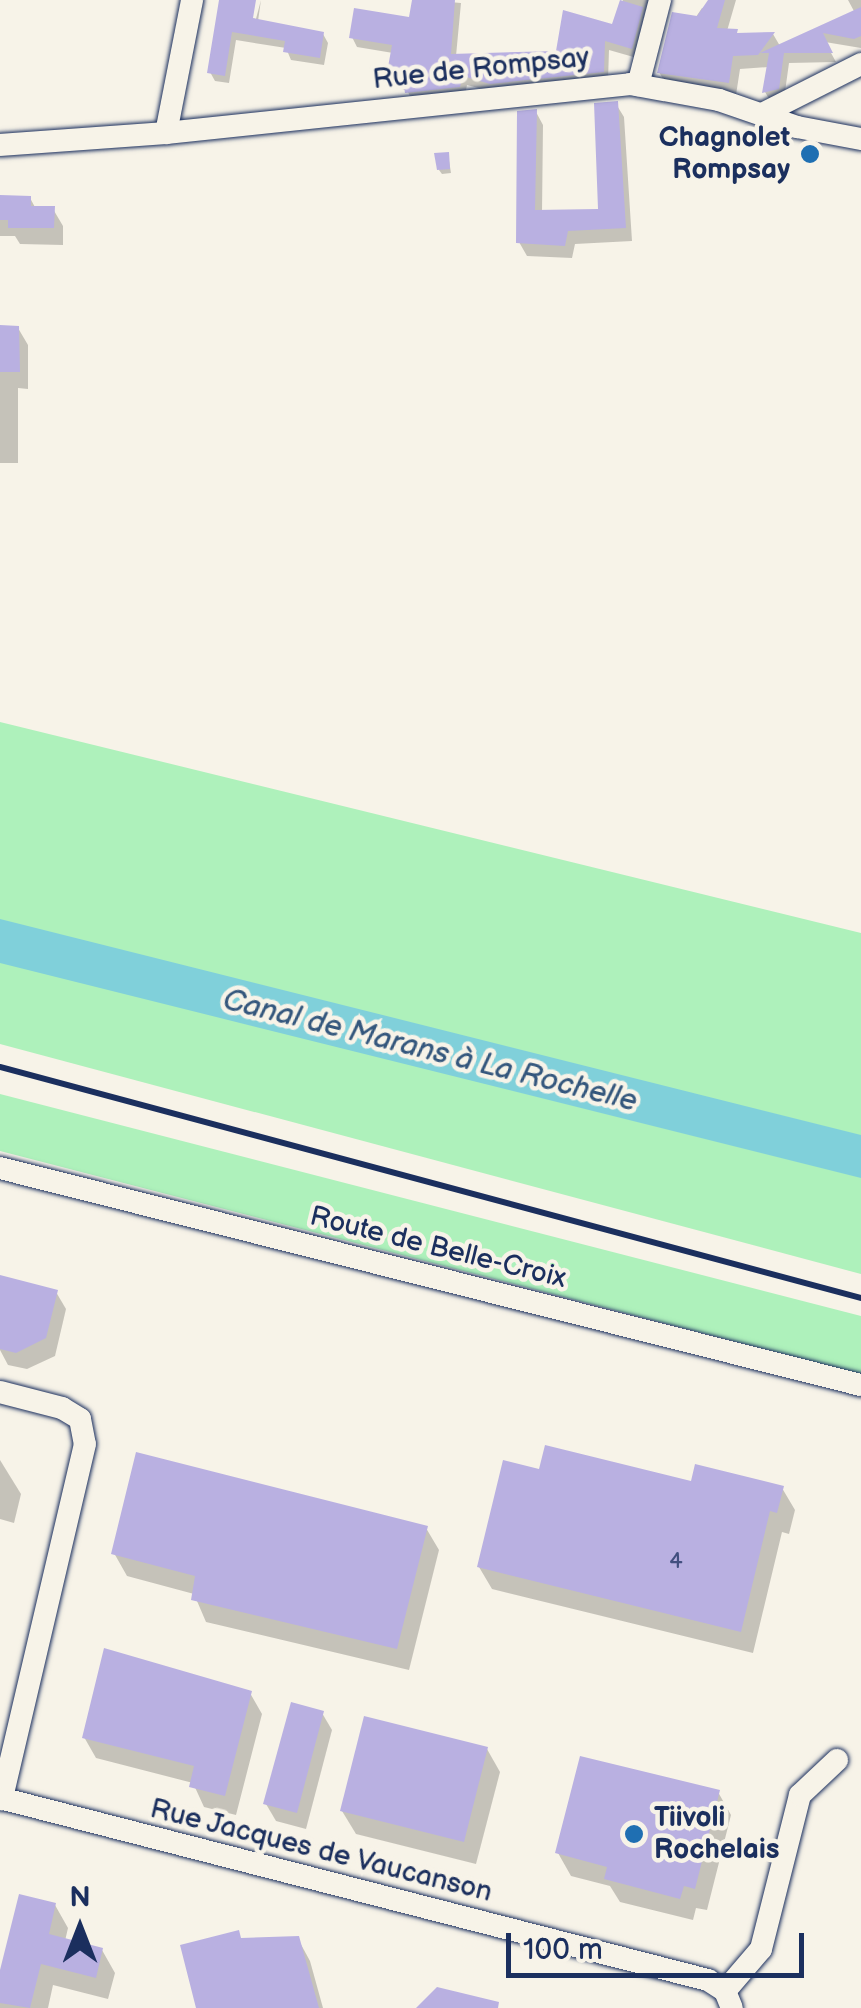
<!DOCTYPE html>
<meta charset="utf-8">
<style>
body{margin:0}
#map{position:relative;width:861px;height:2008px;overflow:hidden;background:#f7f3e8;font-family:"Balsamiq Sans",sans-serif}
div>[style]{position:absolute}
.green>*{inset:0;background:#aef1bb}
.water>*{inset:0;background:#80d0da}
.shadow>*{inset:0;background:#0003}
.building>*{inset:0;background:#b9b0e1}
.roads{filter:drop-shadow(0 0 2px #1b2f5e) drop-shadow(0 0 2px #1b2f5e)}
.minor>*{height:22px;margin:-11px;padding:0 11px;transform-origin:11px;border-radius:11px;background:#f7f3e8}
.rail>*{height:6px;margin:-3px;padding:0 3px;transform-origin:3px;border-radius:3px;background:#1b2f5e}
.dots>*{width:28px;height:28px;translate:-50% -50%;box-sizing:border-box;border:5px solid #f7f3e8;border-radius:50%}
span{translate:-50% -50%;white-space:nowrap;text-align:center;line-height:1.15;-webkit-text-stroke:9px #f7f3e8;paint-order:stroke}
.number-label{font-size:22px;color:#424f7f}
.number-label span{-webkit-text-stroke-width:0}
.street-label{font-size:28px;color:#1b2f5e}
.poi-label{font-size:28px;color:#1b2f5e;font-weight:700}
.right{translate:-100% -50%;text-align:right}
.left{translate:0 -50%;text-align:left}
.water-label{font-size:30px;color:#34577d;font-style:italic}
.north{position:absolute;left:30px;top:1878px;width:100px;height:100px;-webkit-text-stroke:8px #f7f3e8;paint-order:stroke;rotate:0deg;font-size:28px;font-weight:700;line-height:40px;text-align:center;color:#1b2f5e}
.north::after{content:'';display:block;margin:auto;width:35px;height:45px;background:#1b2f5e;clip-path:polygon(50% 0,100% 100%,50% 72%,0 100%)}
.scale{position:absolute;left:506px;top:1933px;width:298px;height:45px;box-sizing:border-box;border:5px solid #1b2f5e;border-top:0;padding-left:12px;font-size:30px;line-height:35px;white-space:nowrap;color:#1b2f5e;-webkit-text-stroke:8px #f7f3e8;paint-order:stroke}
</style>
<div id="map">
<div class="green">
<i style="clip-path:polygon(0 722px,861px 933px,861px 1274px,0 1044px)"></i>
<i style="clip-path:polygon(0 1094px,861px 1316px,861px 1374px,0 1151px)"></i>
</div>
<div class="water">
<i style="clip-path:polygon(0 919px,861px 1135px,861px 1178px,0 963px)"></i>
</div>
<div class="shadow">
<i style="clip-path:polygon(233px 0,253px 0,248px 30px,253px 30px,261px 0,258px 21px,323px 34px,328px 43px,324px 65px,291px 60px,286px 48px,236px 40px,229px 83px,215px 81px,210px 72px)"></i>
<i style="clip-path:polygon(426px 0,461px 3px,456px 56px,558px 53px,614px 27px,623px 0,657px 0,637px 58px,609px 50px,608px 81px,497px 93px,467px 85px,465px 96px,413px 102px,407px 90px,395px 88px,389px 78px,393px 53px,357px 47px,352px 37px,411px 20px)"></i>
<i style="clip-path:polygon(710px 0,736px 0,727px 31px,739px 36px,773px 34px,780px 46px,855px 13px,848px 0,861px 0,861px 48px,825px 42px,836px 62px,789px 63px,784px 99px,771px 102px,765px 92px,769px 67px,740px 69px,736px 95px,667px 86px,659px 72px,702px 8px,708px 10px)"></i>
<i style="clip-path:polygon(616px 104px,624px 117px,632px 241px,575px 244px,572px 258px,527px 256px,519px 242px,536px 112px,543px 125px,542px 213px,601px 211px)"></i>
<i style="clip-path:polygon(448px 154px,451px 173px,442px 174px,439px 170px)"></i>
<i style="clip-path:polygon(0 198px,30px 198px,36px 209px,53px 209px,63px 226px,63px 245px,20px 244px,15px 236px,0 236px)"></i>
<i style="clip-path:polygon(18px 328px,28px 345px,28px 389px,18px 388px,18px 463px,0 463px,0 340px)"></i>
<i style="clip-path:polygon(0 1278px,56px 1292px,66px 1309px,55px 1356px,27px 1369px,8px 1365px,0 1350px)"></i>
<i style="clip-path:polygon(0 1460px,21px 1494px,14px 1523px,0 1519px)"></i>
<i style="clip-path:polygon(692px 1484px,782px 1488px,795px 1510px,789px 1534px,782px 1532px,753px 1653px,492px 1589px,479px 1567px)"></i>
<i style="clip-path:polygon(426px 1528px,439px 1550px,409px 1670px,206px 1622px,194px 1594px,127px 1576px,114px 1553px)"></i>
<i style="clip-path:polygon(250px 1693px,262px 1714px,236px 1815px,204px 1807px,193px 1783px,96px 1758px,84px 1737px)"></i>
<i style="clip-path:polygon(322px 1713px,332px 1730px,306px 1829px,276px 1821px,266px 1804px)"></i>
<i style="clip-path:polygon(487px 1749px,500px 1772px,476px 1864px,356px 1834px,342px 1811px)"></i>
<i style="clip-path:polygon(718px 1792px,731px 1815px,707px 1910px,696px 1908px,693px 1920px,620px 1902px,610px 1886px,571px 1876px,558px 1853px)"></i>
<i style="clip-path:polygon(55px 1905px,68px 1928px,65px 1941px,102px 1950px,115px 1973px,108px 1999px,53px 1985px,48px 2008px,0 2008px,0 1980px)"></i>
<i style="clip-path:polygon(298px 1939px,310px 1961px,323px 2008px,199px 2008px,242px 1941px)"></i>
</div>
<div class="building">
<i style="clip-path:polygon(219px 0,256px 0,253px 18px,324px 32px,320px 58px,283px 52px,285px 41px,232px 32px,225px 76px,207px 73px)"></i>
<i style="clip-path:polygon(412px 0,455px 0,451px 54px,556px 51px,563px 10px,612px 24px,620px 0,643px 7px,632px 49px,605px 41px,604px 72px,490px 84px,463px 76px,460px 87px,405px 93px,403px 81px,386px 78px,392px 45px,349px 38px,354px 8px,409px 17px)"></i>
<i style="clip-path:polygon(708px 0,725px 0,717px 28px,738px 29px,737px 33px,775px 32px,758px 55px,733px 56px,729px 83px,657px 73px,672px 12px,697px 16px)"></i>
<i style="clip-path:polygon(861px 7px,861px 36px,854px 39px,823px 33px,833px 53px,784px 53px,779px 89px,762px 93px,769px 53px,760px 53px)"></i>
<i style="clip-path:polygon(618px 101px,626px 228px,568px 231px,565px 246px,516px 243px,517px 111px,537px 109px,535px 210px,598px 209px,594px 103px)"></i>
<i style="clip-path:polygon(449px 152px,450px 169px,437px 170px,434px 153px)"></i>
<i style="clip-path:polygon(0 195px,31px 196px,31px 206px,55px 206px,54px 228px,8px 228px,8px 220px,0 220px)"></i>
<i style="clip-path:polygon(0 325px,19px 326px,20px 372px,0 372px)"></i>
<i style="clip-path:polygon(0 1275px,58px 1290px,46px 1338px,16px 1353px,0 1349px)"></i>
<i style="clip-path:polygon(545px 1445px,691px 1481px,695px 1464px,784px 1486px,777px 1513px,770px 1511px,741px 1632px,477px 1567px,503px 1460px,539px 1469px)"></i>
<i style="clip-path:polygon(136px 1452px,428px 1526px,397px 1649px,191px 1600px,195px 1576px,111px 1554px)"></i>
<i style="clip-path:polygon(104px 1648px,252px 1691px,225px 1796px,189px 1787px,194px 1766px,82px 1738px)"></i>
<i style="clip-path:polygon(291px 1702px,324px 1711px,297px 1813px,263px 1804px)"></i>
<i style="clip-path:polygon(364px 1716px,488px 1747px,464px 1842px,340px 1811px)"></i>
<i style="clip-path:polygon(580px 1756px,720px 1790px,695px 1889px,684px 1886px,680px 1899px,604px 1879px,607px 1867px,555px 1853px)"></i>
<i style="clip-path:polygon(19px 1894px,56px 1903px,49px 1934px,103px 1948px,96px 1978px,41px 1964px,30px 2008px,0 2003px,0 1970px)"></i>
<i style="clip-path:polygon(239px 1930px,241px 1938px,299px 1936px,319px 2008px,196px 2008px,180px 1945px)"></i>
<i style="clip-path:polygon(437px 1987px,499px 2002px,498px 2008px,416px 2008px)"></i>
</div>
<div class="roads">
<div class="minor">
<i style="left:638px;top:85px;width:88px;rotate:-75.5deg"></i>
<i style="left:762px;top:114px;width:111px;rotate:-26.8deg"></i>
<i style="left:166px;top:133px;width:136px;rotate:-78.9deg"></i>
<i style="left:0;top:145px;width:166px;rotate:-4.1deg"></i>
<i style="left:166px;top:133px;width:467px;rotate:-6deg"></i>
<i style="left:630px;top:84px;width:90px;rotate:10.2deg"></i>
<i style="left:719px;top:100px;width:83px;rotate:19.1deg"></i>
<i style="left:797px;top:127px;width:65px;rotate:10.6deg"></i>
<i style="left:0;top:1168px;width:888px;rotate:14.15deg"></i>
<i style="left:0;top:1392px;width:64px;rotate:14.5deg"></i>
<i style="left:62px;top:1408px;width:21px;rotate:31deg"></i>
<i style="left:80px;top:1419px;width:25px;rotate:79deg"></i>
<i style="left:85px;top:1444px;width:365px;rotate:103.2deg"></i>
<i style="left:0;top:1798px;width:731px;rotate:14.42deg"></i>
<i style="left:708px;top:1980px;width:20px;rotate:33deg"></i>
<i style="left:725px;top:1991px;width:18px;rotate:68deg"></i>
<i style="left:725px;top:1991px;width:55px;rotate:-49.4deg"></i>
<i style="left:761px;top:1949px;width:159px;rotate:-75.8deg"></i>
<i style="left:800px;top:1795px;width:51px;rotate:-43.4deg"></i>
</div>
</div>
<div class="rail">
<i style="left:0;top:1067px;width:891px;rotate:15.02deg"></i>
</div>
<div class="dots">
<i style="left:810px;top:154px;background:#1f6fb2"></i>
<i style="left:634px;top:1834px;background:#1f6fb2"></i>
</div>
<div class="number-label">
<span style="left:676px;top:1562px">4</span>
</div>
<div class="street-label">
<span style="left:481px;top:69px;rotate:-6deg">Rue de Rompsay</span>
<span style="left:438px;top:1248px;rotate:14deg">Route de Belle-Croix</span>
<span style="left:321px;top:1851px;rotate:14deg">Rue Jacques de Vaucanson</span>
</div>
<div class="poi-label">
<span class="right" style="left:790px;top:154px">Chagnolet<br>Rompsay</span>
<span class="left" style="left:654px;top:1834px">Tiivoli<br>Rochelais</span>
</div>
<div class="water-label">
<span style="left:430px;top:1051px;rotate:14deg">Canal de Marans à La Rochelle</span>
</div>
<div class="north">N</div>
<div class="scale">100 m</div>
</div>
